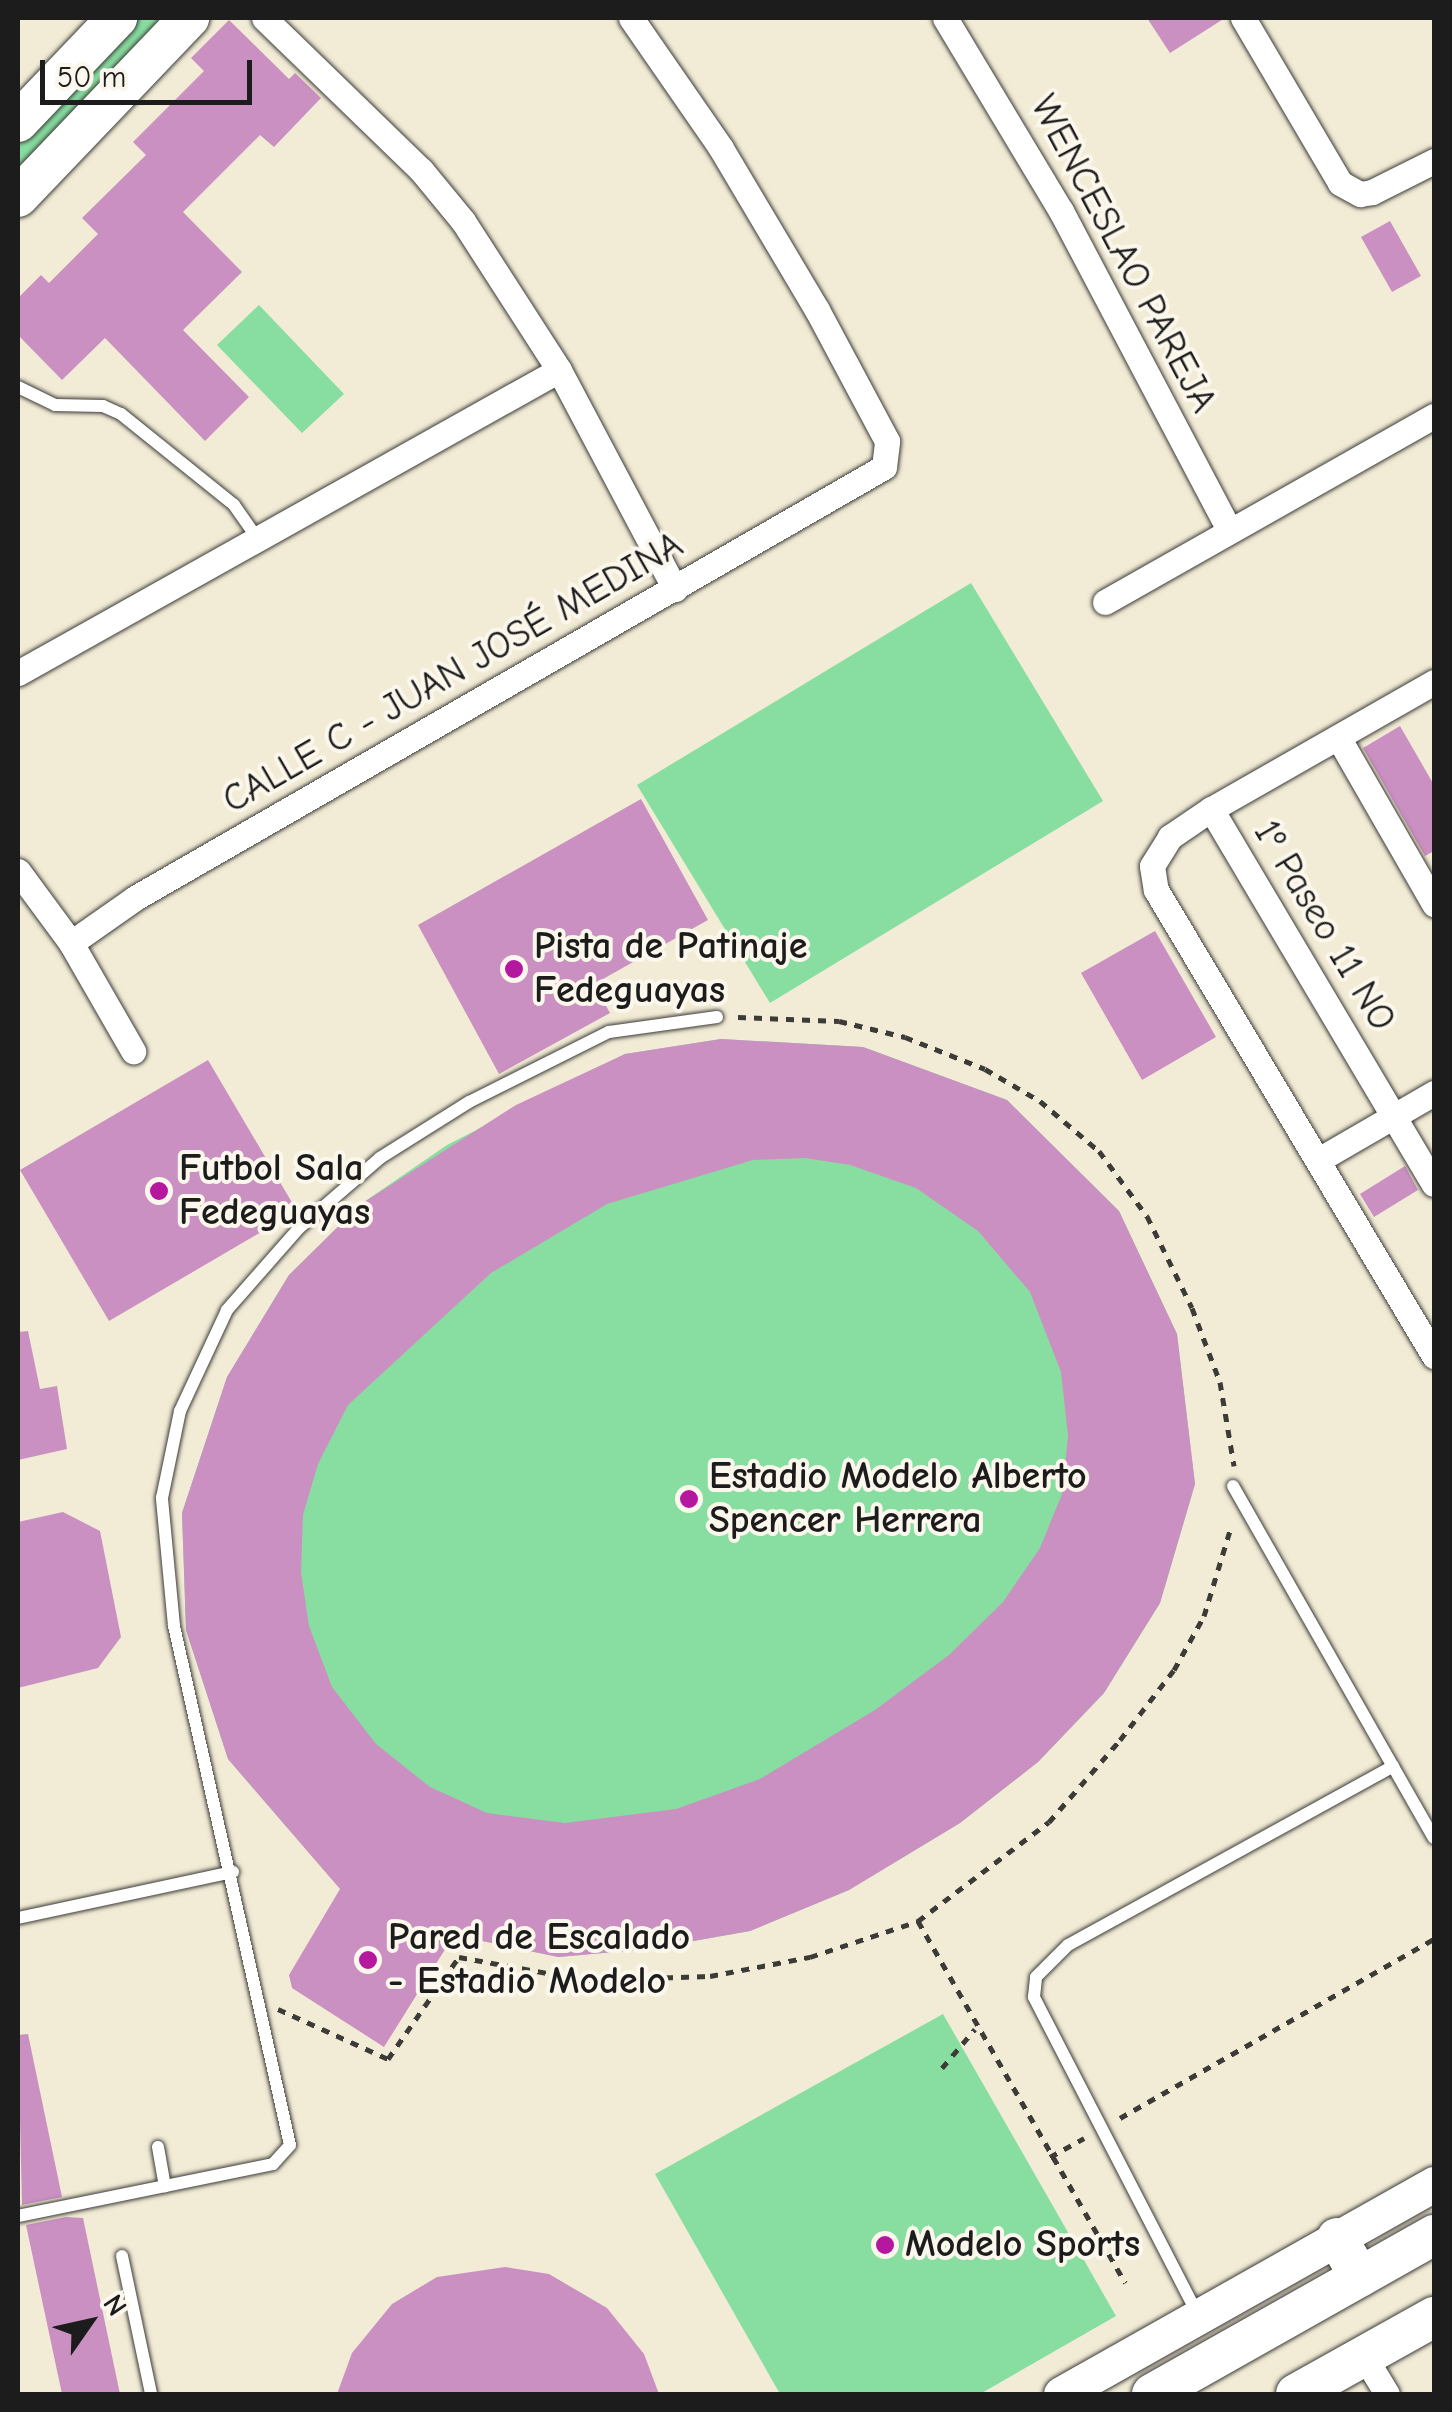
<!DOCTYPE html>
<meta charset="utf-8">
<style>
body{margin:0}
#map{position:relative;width:1452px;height:2412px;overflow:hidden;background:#f2ecd6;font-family:"Comic Neue",sans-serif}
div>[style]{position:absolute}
.green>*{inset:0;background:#88dea1}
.building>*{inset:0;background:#ca90c1}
.path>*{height:5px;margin-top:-2.5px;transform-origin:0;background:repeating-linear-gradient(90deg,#3c3b38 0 8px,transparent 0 16px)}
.roads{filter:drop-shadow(0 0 2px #3c3b38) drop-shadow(0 0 2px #3c3b38)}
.lane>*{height:12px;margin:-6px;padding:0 6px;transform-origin:6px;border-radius:6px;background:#fff}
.street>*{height:25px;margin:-12.5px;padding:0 12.5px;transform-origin:12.5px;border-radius:12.5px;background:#fff}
.secondary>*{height:35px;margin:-17.5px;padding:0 17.5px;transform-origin:17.5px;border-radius:17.5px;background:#fff}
.primary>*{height:40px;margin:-20px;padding:0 20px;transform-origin:20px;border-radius:20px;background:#fff}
.dots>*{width:28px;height:28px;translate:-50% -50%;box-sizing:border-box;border:5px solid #fbf7ec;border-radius:50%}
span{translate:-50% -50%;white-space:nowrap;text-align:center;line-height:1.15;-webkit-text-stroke:8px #fbf7ec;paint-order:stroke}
.street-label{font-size:38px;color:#1c1c1c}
.poi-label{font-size:38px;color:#1c1c1c;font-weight:700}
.left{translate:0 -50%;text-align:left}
.frame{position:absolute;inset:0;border:20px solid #1c1c1c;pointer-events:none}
.north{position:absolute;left:40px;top:2272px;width:100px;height:100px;-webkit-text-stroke:8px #fbf7ec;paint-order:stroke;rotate:56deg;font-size:28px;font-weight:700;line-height:40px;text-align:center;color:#1c1c1c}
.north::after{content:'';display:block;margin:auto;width:35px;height:45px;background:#1c1c1c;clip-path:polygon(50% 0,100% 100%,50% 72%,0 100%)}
.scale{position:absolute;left:40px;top:60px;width:212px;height:45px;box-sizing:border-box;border:5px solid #1c1c1c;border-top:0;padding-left:12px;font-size:30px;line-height:35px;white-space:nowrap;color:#1c1c1c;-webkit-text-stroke:8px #fbf7ec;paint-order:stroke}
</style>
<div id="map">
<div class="green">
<i style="clip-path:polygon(117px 18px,189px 18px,18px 197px,18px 122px)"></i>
<i style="clip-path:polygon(259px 305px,344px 394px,302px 433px,217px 345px)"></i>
<i style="clip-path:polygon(971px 583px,1103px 801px,770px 1003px,637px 785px)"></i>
<i style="clip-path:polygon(721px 1039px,863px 1047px,1007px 1100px,1119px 1211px,1177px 1334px,1195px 1484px,1160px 1603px,1104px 1693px,1038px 1762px,960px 1823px,849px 1890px,750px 1931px,649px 1949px,559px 1957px,429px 1930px,330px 1877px,228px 1759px,186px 1630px,182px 1513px,227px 1377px,289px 1275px,361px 1204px,447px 1145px,625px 1054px)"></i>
<i style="clip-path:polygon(943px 2014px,1116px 2316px,980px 2394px,780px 2394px,655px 2174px)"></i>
</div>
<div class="building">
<i style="clip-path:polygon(1147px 18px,1225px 18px,1170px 53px)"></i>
<i style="clip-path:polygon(229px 20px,289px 79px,295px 73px,321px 98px,274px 147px,260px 135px,183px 212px,242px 272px,183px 330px,249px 397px,205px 441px,105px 338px,62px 380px,18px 335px,18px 298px,41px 275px,49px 283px,98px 234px,82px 218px,146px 155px,133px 142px,204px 71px,191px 58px)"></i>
<i style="clip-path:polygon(1390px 221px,1421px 276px,1392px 292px,1361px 237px)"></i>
<i style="clip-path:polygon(1400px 726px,1434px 785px,1434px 851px,1425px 856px,1363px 748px)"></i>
<i style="clip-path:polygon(641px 799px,708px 920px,594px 984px,610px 1013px,499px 1074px,418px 925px)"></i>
<i style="clip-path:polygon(1155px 931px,1216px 1037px,1142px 1080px,1081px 973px)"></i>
<i style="clip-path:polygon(evenodd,721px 1039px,863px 1047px,1007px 1100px,1119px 1211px,1177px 1334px,1195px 1484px,1160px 1603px,1104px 1693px,1038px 1762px,960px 1823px,849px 1890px,750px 1931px,648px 1949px,558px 1957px,454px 1935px,384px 2047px,292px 1988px,289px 1975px,340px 1889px,228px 1759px,186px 1630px,182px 1513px,227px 1377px,289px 1275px,361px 1204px,516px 1105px,625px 1054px,721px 1039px,805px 1158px,850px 1165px,916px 1188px,978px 1231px,1030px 1292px,1061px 1372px,1068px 1436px,1062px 1494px,1040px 1548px,1003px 1602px,949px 1655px,875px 1710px,760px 1779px,676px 1809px,565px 1823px,487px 1813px,430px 1787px,376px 1744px,332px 1687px,309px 1626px,301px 1572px,303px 1515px,318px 1464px,348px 1405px,491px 1273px,607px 1204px,753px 1160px,805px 1158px)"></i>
<i style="clip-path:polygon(208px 1060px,297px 1211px,109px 1321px,20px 1170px)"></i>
<i style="clip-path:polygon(1405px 1166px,1418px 1190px,1374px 1217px,1360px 1194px)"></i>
<i style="clip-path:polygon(28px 1331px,40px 1389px,57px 1386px,67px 1449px,18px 1460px,18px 1332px)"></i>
<i style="clip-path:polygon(63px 1512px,100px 1531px,121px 1637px,98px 1668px,18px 1688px,18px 1522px)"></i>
<i style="clip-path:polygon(28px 2034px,62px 2197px,22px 2205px,18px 2035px)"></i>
<i style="clip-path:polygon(66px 2217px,83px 2218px,120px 2394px,62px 2394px,26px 2225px)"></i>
<i style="clip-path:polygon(505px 2267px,549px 2274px,607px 2308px,644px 2354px,659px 2394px,337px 2394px,352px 2353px,392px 2304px,437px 2277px)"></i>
</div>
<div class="path">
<i style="left:738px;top:1017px;width:101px;rotate:2.3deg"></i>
<i style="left:839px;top:1021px;width:68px;rotate:13.6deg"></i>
<i style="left:905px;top:1037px;width:86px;rotate:21.8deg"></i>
<i style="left:985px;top:1069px;width:64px;rotate:30.2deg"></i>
<i style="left:1040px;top:1101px;width:77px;rotate:40.3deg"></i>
<i style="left:1099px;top:1151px;width:81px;rotate:53.6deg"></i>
<i style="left:1147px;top:1216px;width:102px;rotate:63.9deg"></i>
<i style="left:1192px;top:1308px;width:79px;rotate:69.3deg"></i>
<i style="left:1220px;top:1382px;width:85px;rotate:80.5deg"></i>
<i style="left:918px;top:1921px;width:417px;rotate:60.2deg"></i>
<i style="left:278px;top:2009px;width:121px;rotate:24.4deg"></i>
<i style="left:388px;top:2059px;width:124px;rotate:-55.2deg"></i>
<i style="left:459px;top:1957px;width:128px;rotate:10.3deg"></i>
<i style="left:585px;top:1980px;width:125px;rotate:-1.8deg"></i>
<i style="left:710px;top:1976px;width:102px;rotate:-10.8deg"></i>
<i style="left:810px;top:1957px;width:114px;rotate:-18.4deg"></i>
<i style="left:918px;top:1921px;width:164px;rotate:-37.1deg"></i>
<i style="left:1049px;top:1822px;width:108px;rotate:-49.1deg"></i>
<i style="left:1120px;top:1740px;width:88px;rotate:-52.4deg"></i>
<i style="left:1174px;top:1670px;width:62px;rotate:-60.9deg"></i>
<i style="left:1204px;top:1616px;width:93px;rotate:-73.1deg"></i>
<i style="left:942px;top:2068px;width:51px;rotate:-49.8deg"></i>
<i style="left:1120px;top:2118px;width:361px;rotate:-29.7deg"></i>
<i style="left:1050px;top:2157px;width:39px;rotate:-29deg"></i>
</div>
<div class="roads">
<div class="lane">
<i style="left:18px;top:387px;width:41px;rotate:25.9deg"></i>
<i style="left:55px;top:405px;width:48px;rotate:1.2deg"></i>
<i style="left:103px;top:406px;width:20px;rotate:24deg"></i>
<i style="left:121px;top:414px;width:145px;rotate:38.8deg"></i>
<i style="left:234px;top:505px;width:38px;rotate:55deg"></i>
<i style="left:1233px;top:1486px;width:405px;rotate:60.3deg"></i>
<i style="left:18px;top:1918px;width:220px;rotate:-12.1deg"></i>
<i style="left:158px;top:2147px;width:40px;rotate:80deg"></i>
<i style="left:18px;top:2216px;width:260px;rotate:-11.5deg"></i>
<i style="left:273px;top:2164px;width:25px;rotate:-48deg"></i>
<i style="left:290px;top:2145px;width:532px;rotate:-102.6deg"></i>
<i style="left:174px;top:1626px;width:129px;rotate:-95.4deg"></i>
<i style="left:162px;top:1498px;width:89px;rotate:-78.3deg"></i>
<i style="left:180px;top:1411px;width:111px;rotate:-65deg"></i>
<i style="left:227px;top:1310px;width:109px;rotate:-48.7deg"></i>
<i style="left:299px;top:1228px;width:107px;rotate:-40.8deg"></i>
<i style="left:380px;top:1158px;width:105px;rotate:-32.2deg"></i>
<i style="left:469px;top:1102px;width:157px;rotate:-26.6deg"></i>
<i style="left:609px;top:1032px;width:109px;rotate:-7.9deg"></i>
<i style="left:122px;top:2256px;width:141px;rotate:78.1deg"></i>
<i style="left:1197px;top:2313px;width:356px;rotate:-117.3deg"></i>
<i style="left:1034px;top:1997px;width:20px;rotate:-84deg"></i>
<i style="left:1036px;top:1977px;width:45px;rotate:-45deg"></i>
<i style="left:1068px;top:1945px;width:371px;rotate:-28.8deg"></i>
</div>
<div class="street">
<i style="left:264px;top:18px;width:219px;rotate:44.1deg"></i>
<i style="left:421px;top:170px;width:66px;rotate:50.5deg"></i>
<i style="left:463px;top:221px;width:177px;rotate:57.2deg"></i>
<i style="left:559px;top:370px;width:248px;rotate:62.1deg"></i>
<i style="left:945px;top:18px;width:225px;rotate:59deg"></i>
<i style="left:1061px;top:211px;width:361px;rotate:62.2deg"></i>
<i style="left:1243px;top:18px;width:191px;rotate:59.5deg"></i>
<i style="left:1340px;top:183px;width:23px;rotate:29deg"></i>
<i style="left:1360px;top:194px;width:12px;rotate:-9deg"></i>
<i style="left:1372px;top:192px;width:69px;rotate:-26.6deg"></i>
<i style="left:1105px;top:602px;width:378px;rotate:-29.5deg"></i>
<i style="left:18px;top:673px;width:620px;rotate:-29.25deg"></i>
<i style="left:1434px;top:682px;width:257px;rotate:150.3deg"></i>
<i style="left:1211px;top:809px;width:50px;rotate:145.7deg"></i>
<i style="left:1170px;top:837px;width:34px;rotate:122deg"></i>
<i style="left:1152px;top:866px;width:24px;rotate:81deg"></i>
<i style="left:1156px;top:890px;width:543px;rotate:59.18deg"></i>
<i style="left:1338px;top:737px;width:193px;rotate:60.1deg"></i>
<i style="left:1211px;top:809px;width:436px;rotate:59.3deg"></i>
<i style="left:18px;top:871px;width:89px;rotate:53.6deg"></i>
<i style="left:71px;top:943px;width:125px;rotate:60.1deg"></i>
<i style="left:71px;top:943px;width:78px;rotate:-35.1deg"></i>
<i style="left:135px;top:898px;width:864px;rotate:-29.92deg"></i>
<i style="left:884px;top:467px;width:26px;rotate:-83deg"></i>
<i style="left:887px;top:441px;width:149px;rotate:-118.1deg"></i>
<i style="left:817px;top:310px;width:188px;rotate:-120.7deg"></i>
<i style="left:721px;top:148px;width:158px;rotate:-124.7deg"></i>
<i style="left:1320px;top:1159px;width:132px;rotate:-30.1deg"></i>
<i style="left:1364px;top:2356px;width:44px;rotate:58.8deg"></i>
</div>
<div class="secondary">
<i style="left:1061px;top:2394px;width:428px;rotate:-29.4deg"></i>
</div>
<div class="primary">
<i style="left:18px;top:122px;width:144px;rotate:-46.4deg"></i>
<i style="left:18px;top:197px;width:248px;rotate:-46.3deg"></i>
<i style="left:1337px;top:2238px;width:45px;rotate:59.5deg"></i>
<i style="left:1152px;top:2394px;width:324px;rotate:-29.4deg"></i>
<i style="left:1296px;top:2394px;width:158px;rotate:-29.2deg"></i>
</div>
</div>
<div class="dots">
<i style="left:514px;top:969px;background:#b5179e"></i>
<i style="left:159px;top:1191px;background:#b5179e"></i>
<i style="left:689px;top:1499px;background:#b5179e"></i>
<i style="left:368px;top:1960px;background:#b5179e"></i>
<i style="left:885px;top:2245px;background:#b5179e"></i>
</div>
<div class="street-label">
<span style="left:1123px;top:254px;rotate:62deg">WENCESLAO PAREJA</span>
<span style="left:453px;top:673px;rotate:-30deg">CALLE C - JUAN JOSÉ MEDINA</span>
<span style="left:1324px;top:926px;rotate:59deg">1º Paseo 11 NO</span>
</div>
<div class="poi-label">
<span class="left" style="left:534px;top:969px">Pista de Patinaje<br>Fedeguayas</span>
<span class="left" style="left:179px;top:1191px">Futbol Sala<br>Fedeguayas</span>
<span class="left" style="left:709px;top:1499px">Estadio Modelo Alberto<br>Spencer Herrera</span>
<span class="left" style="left:388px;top:1960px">Pared de Escalado<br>- Estadio Modelo</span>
<span class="left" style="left:905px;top:2245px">Modelo Sports</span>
</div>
<div class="frame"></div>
<div class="north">N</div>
<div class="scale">50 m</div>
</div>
